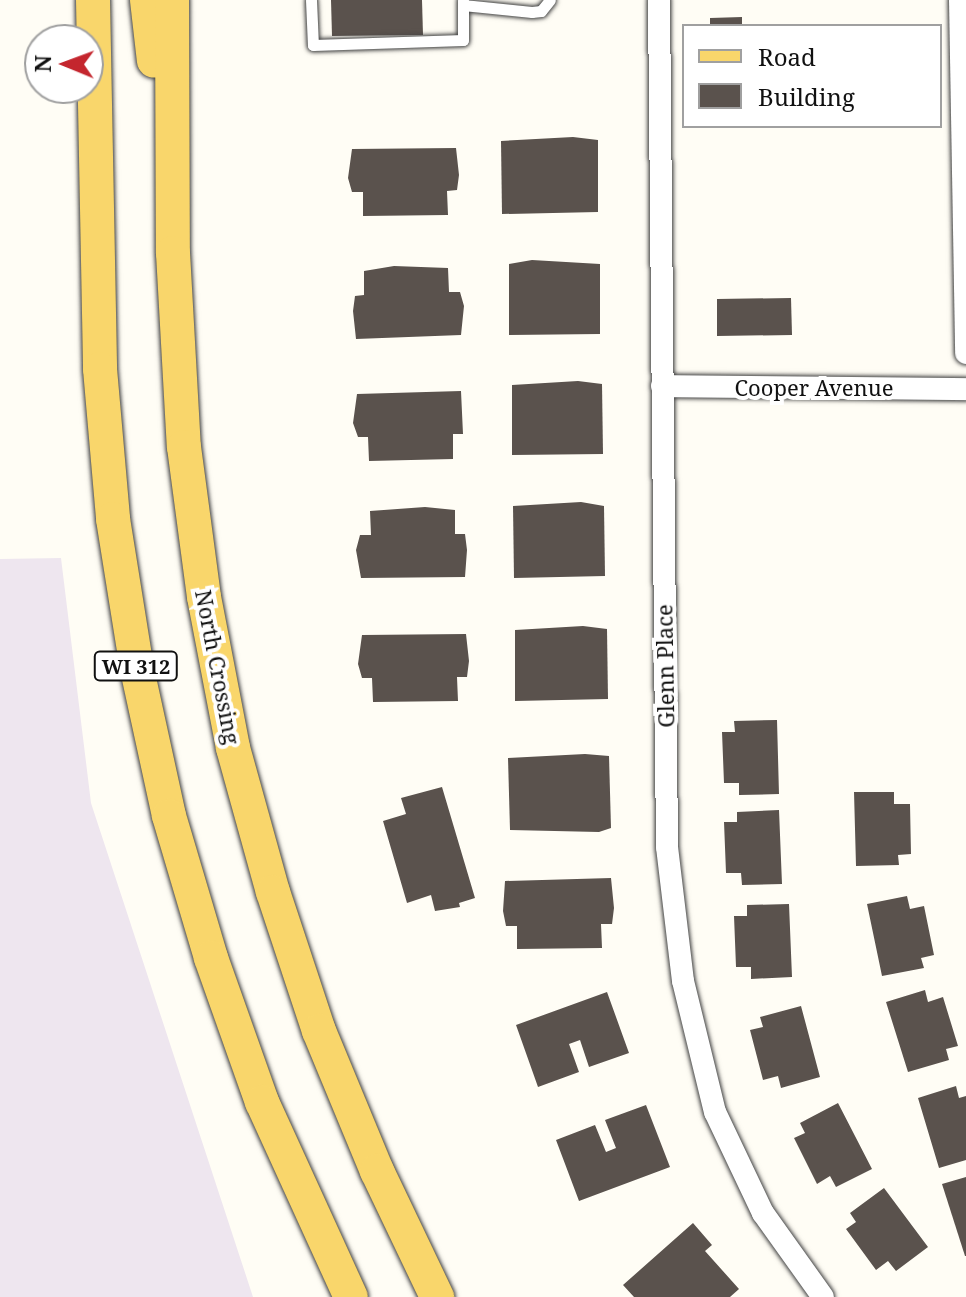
<!DOCTYPE html>
<style>
body{margin:0}
#map{position:relative;width:966px;height:1297px;overflow:hidden;background:#fffdf5;font-family:"Noto Serif",serif}
div>[style]{position:absolute}
.industrial>*{inset:0;background:#eee6ef}
.building>*{inset:0;background:#5a524d}
.roads{filter:drop-shadow(0 0 2px #444) drop-shadow(0 0 2px #444)}
.lane>*{height:11px;margin:-5.5px;padding:0 5.5px;transform-origin:5.5px;border-radius:5.5px;background:#fff}
.street>*{height:22px;margin:-11px;padding:0 11px;transform-origin:11px;border-radius:11px;background:#fff}
.primary>*{height:34px;margin:-17px;padding:0 17px;transform-origin:17px;border-radius:17px;background:#f9d66b}
span{translate:-50% -50%;white-space:nowrap;text-align:center;line-height:1.15;-webkit-text-stroke:8px #fff;paint-order:stroke}
.shield-label span{padding:2px 6px;background:#fff;border:2px solid;border-radius:6px;-webkit-text-stroke-width:0}
.shield-label{font-size:20px;color:#111;font-weight:700}
.street-label{font-size:22px;color:#111}
.legend{position:absolute;left:682px;top:24px;width:260px;height:104px;box-sizing:border-box;background:#fff;border:2px solid #a0a0a0;margin:0;padding:10px 14px;list-style:none;font-size:24px;color:#111}
.legend li{display:flex;align-items:center;gap:16px;height:40px}
.legend b{width:40px;border:2px solid #a0a0a0}
.north{position:absolute;left:24px;top:24px;width:80px;height:80px;box-sizing:border-box;background:#fff;border:2px solid #a0a0a0;border-radius:50%;rotate:271deg;font-size:22px;font-weight:700;line-height:32px;text-align:center;color:#111}
.north::after{content:'';display:block;margin:auto;width:28px;height:36px;background:#c4262e;clip-path:polygon(50% 0,100% 100%,50% 72%,0 100%)}
</style>
<div id="map">
<div class="industrial">
<i style="clip-path:polygon(61px 558px,91px 803px,253px 1297px,0 1297px,0 559px)"></i>
</div>
<div class="building">
<i style="clip-path:polygon(331px 0,422px 0,423px 35px,332px 36px)"></i>
<i style="clip-path:polygon(742px 17px,742px 26px,710px 26px,710px 18px)"></i>
<i style="clip-path:polygon(573px 137px,598px 140px,598px 212px,502px 214px,501px 141px)"></i>
<i style="clip-path:polygon(456px 148px,459px 175px,457px 190px,447px 191px,448px 215px,363px 216px,363px 192px,352px 192px,348px 178px,352px 149px)"></i>
<i style="clip-path:polygon(532px 260px,600px 264px,600px 334px,509px 335px,509px 264px)"></i>
<i style="clip-path:polygon(394px 266px,448px 268px,449px 292px,460px 292px,464px 306px,461px 335px,356px 339px,353px 311px,355px 296px,364px 295px,364px 271px)"></i>
<i style="clip-path:polygon(791px 298px,792px 335px,717px 336px,717px 299px)"></i>
<i style="clip-path:polygon(578px 381px,602px 384px,603px 454px,512px 455px,512px 385px)"></i>
<i style="clip-path:polygon(461px 391px,463px 434px,453px 434px,453px 459px,369px 461px,368px 437px,358px 437px,353px 423px,357px 394px)"></i>
<i style="clip-path:polygon(581px 502px,604px 506px,605px 576px,514px 578px,513px 506px)"></i>
<i style="clip-path:polygon(425px 507px,455px 510px,455px 534px,465px 534px,467px 550px,465px 577px,361px 578px,356px 550px,360px 535px,371px 535px,370px 511px)"></i>
<i style="clip-path:polygon(583px 626px,607px 629px,608px 699px,515px 701px,515px 630px)"></i>
<i style="clip-path:polygon(466px 634px,469px 661px,467px 677px,457px 677px,458px 701px,373px 702px,372px 678px,362px 678px,358px 664px,362px 635px)"></i>
<i style="clip-path:polygon(777px 720px,779px 794px,739px 795px,739px 783px,724px 783px,722px 732px,735px 732px,734px 721px)"></i>
<i style="clip-path:polygon(585px 754px,609px 756px,611px 828px,599px 832px,510px 830px,508px 758px)"></i>
<i style="clip-path:polygon(442px 787px,475px 898px,459px 903px,460px 907px,435px 911px,431px 895px,407px 903px,383px 821px,406px 814px,401px 798px)"></i>
<i style="clip-path:polygon(854px 792px,894px 792px,894px 804px,910px 804px,911px 854px,898px 855px,899px 865px,856px 866px)"></i>
<i style="clip-path:polygon(779px 810px,782px 884px,742px 885px,741px 873px,726px 873px,724px 822px,737px 822px,737px 812px)"></i>
<i style="clip-path:polygon(611px 878px,614px 908px,612px 924px,601px 924px,602px 948px,517px 949px,517px 926px,506px 926px,503px 911px,505px 881px)"></i>
<i style="clip-path:polygon(907px 896px,910px 909px,924px 906px,934px 955px,921px 958px,924px 968px,882px 976px,867px 904px)"></i>
<i style="clip-path:polygon(789px 904px,792px 977px,751px 979px,751px 967px,736px 967px,734px 916px,747px 916px,747px 905px)"></i>
<i style="clip-path:polygon(925px 990px,928px 1002px,943px 997px,958px 1046px,946px 1049px,949px 1060px,908px 1072px,886px 1002px)"></i>
<i style="clip-path:polygon(607px 992px,629px 1053px,589px 1067px,580px 1040px,569px 1044px,579px 1072px,538px 1087px,516px 1025px)"></i>
<i style="clip-path:polygon(801px 1006px,820px 1077px,781px 1088px,778px 1076px,763px 1080px,750px 1030px,763px 1027px,760px 1017px)"></i>
<i style="clip-path:polygon(956px 1086px,959px 1098px,966px 1096px,966px 1160px,939px 1168px,918px 1098px)"></i>
<i style="clip-path:polygon(838px 1103px,872px 1169px,836px 1187px,830px 1176px,817px 1184px,794px 1138px,805px 1133px,800px 1123px)"></i>
<i style="clip-path:polygon(646px 1105px,670px 1167px,579px 1201px,556px 1140px,595px 1125px,606px 1152px,616px 1148px,605px 1120px)"></i>
<i style="clip-path:polygon(966px 1177px,966px 1256px,965px 1256px,942px 1184px)"></i>
<i style="clip-path:polygon(884px 1188px,928px 1247px,896px 1271px,888px 1261px,876px 1270px,846px 1229px,856px 1222px,850px 1213px)"></i>
<i style="clip-path:polygon(693px 1223px,712px 1245px,705px 1251px,739px 1289px,730px 1297px,634px 1297px,623px 1285px)"></i>
</div>
<div class="roads">
<div class="lane">
<i style="left:311px;top:0;width:45px;rotate:87.5deg"></i>
<i style="left:313px;top:45px;width:150px;rotate:-1.9deg"></i>
<i style="left:463px;top:40px;width:40px;rotate:-90deg"></i>
<i style="left:463px;top:5px;width:69px;rotate:5.8deg"></i>
<i style="left:532px;top:12px;width:9px;rotate:-6deg"></i>
<i style="left:541px;top:11px;width:14px;rotate:-51deg"></i>
</div>
<div class="street">
<i style="left:659px;top:0;width:847px;rotate:89.46deg"></i>
<i style="left:667px;top:847px;width:135px;rotate:83.2deg"></i>
<i style="left:683px;top:981px;width:135px;rotate:76.3deg"></i>
<i style="left:715px;top:1112px;width:112px;rotate:64.6deg"></i>
<i style="left:763px;top:1213px;width:103px;rotate:54.5deg"></i>
<i style="left:960px;top:0;width:353px;rotate:89deg"></i>
<i style="left:662px;top:386px;width:304px;rotate:0.6deg"></i>
</div>
<div class="primary">
<i style="left:93px;top:0;width:369px;rotate:88.9deg"></i>
<i style="left:100px;top:369px;width:151px;rotate:85deg"></i>
<i style="left:113px;top:519px;width:152px;rotate:80.9deg"></i>
<i style="left:137px;top:669px;width:150px;rotate:77.7deg"></i>
<i style="left:169px;top:816px;width:148px;rotate:73.5deg"></i>
<i style="left:211px;top:958px;width:153px;rotate:70.5deg"></i>
<i style="left:262px;top:1102px;width:214px;rotate:65.5deg"></i>
<i style="left:147px;top:0;width:61px;rotate:83.5deg"></i>
<i style="left:172px;top:0;width:253px;rotate:89.8deg"></i>
<i style="left:173px;top:253px;width:194px;rotate:86.8deg"></i>
<i style="left:184px;top:447px;width:151px;rotate:82.4deg"></i>
<i style="left:204px;top:597px;width:154px;rotate:79.1deg"></i>
<i style="left:233px;top:748px;width:149px;rotate:74.5deg"></i>
<i style="left:273px;top:892px;width:146px;rotate:71.7deg"></i>
<i style="left:319px;top:1031px;width:152px;rotate:67.5deg"></i>
<i style="left:377px;top:1171px;width:140px;rotate:64.5deg"></i>
</div>
</div>
<div class="shield-label">
<span style="left:136px;top:666px">WI 312</span>
</div>
<div class="street-label">
<span style="left:814px;top:388px">Cooper Avenue</span>
<span style="left:665px;top:666px;rotate:-91deg">Glenn Place</span>
<span style="left:218px;top:667px;rotate:79deg">North Crossing</span>
</div>
<ul class="legend">
<li><b style="height:10px;background:#f9d66b"></b>Road</li>
<li><b style="height:22px;background:#5a524d"></b>Building</li>
</ul>
<div class="north">N</div>
</div>
